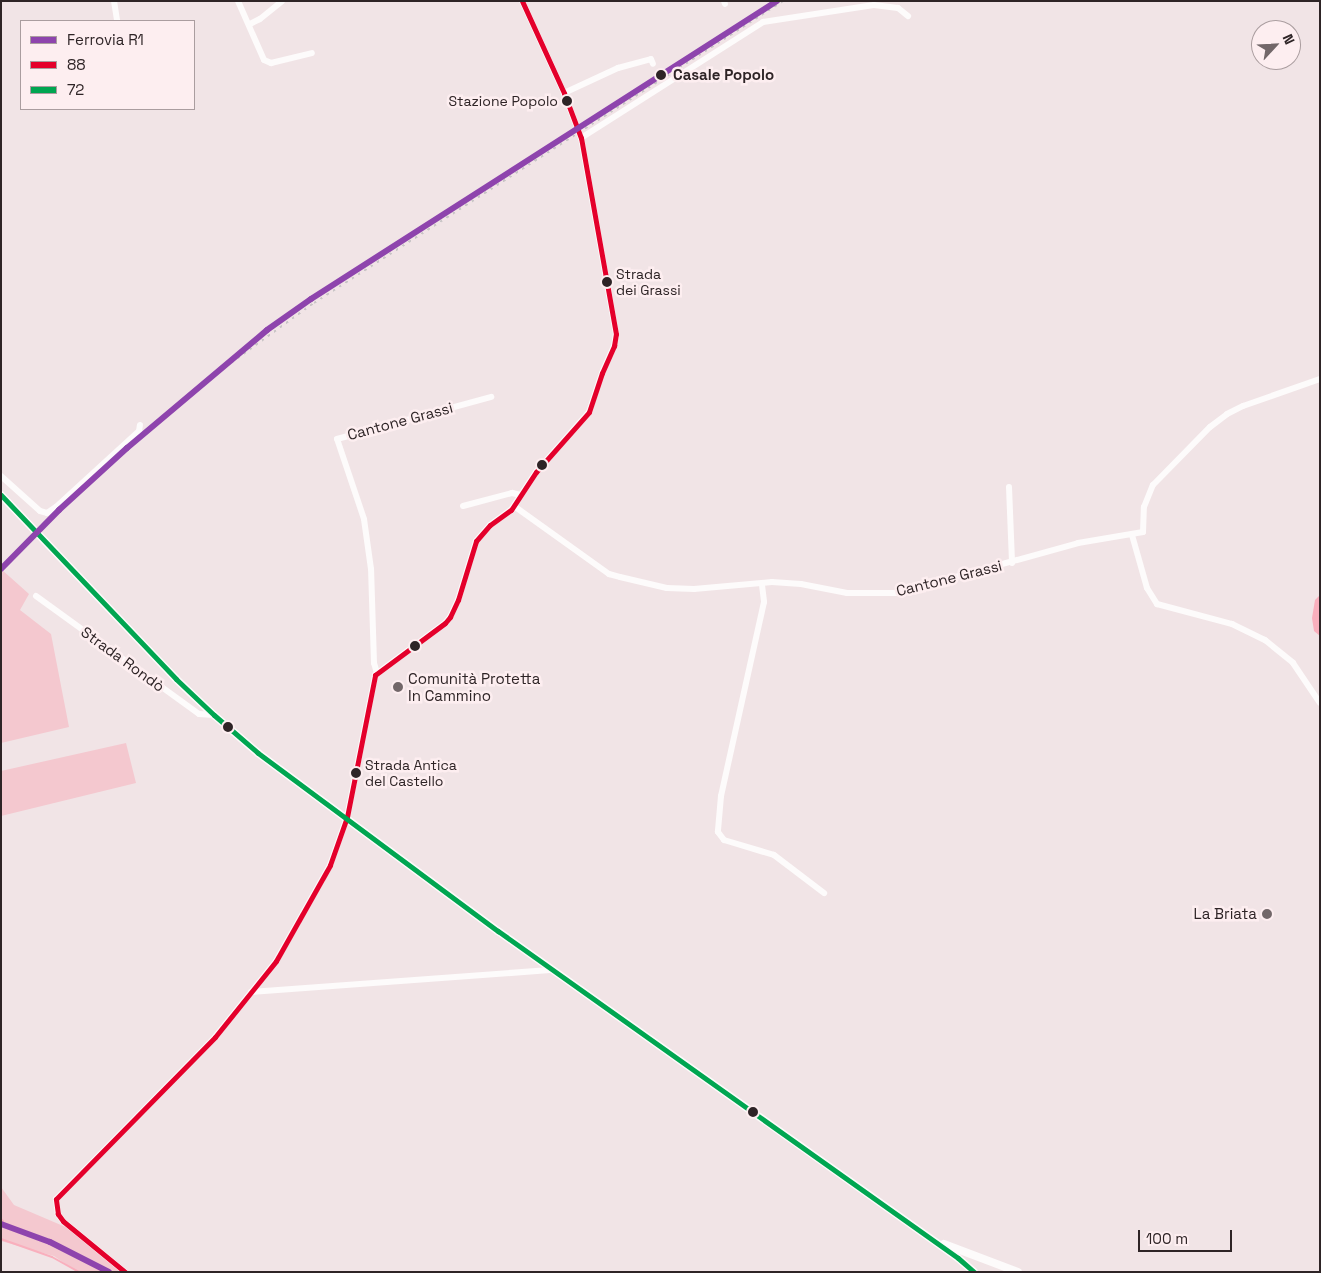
<!DOCTYPE html>
<meta charset="utf-8">
<style>
body{margin:0}
#map{position:relative;width:1321px;height:1273px;overflow:hidden;background:#f1e4e6;font-family:"Space Grotesk",sans-serif}
div>[style]{position:absolute}
.green>*{inset:0;background:#f4c8cf}
.water>*{inset:0;background:#f9afbd}
.stream>*{height:2px;margin:-1px;padding:0 1px;transform-origin:1px;border-radius:1px;background:#f9afbd}
.minor>*{height:6px;margin:-3px;padding:0 3px;transform-origin:3px;border-radius:3px;background:#fdfbfb}
.major>*{height:8px;margin:-4px;padding:0 4px;transform-origin:4px;border-radius:4px;background:#fdfbfb}
.rail>*{height:2px;margin-top:-1px;transform-origin:0;background:repeating-linear-gradient(90deg,#c9c5c6 0 2.5px,transparent 0 7.5px)}
.bus-1>*{height:5px;margin:-2.5px;padding:0 2.5px;transform-origin:2.5px;border-radius:2.5px;background:#e4002b}
.bus-2>*{height:5px;margin:-2.5px;padding:0 2.5px;transform-origin:2.5px;border-radius:2.5px;background:#00a651}
.rail-1>*{height:6px;margin:-3px;padding:0 3px;transform-origin:3px;border-radius:3px;background:#8e44ad}
.dots>*{width:14px;height:14px;translate:-50% -50%;box-sizing:border-box;border:2px solid #fdeef0;border-radius:50%}
span{translate:-50% -50%;white-space:nowrap;text-align:center;line-height:1.15;-webkit-text-stroke:5px #fdeef0;paint-order:stroke}
.bus-label{font-size:14px;color:#2e2426}
.right{translate:-100% -50%;text-align:right}
.left{translate:0 -50%;text-align:left}
.stop-label{font-size:15px;color:#2e2426;font-weight:700}
.street-label{font-size:15px;color:#2e2426}
.poi-label{font-size:15px;color:#2e2426}
.frame{position:absolute;inset:0;border:2px solid #2e2426;pointer-events:none}
.legend{position:absolute;left:20px;top:20px;width:175px;height:90px;box-sizing:border-box;background:#fdeef0;border:1px solid #aa9d9f;margin:0;padding:6px 9px;list-style:none;font-size:15px;color:#2e2426}
.legend li{display:flex;align-items:center;gap:10px;height:25px}
.legend b{width:25px;border:1px solid #aa9d9f}
.north{position:absolute;left:1251px;top:20px;width:50px;height:50px;box-sizing:border-box;background:#fdeef0;border:1px solid #aa9d9f;border-radius:50%;rotate:65deg;font-size:14px;font-weight:700;line-height:20px;text-align:center;color:#2e2426}
.north::after{content:'';display:block;margin:auto;width:18px;height:22px;background:#726769;clip-path:polygon(50% 0,100% 100%,50% 72%,0 100%)}
.scale{position:absolute;left:1138px;top:1230px;width:94px;height:22px;box-sizing:border-box;border:2px solid #2e2426;border-top:0;padding-left:6px;font-size:15px;line-height:18px;white-space:nowrap;color:#2e2426;-webkit-text-stroke:4px #fdeef0;paint-order:stroke}
</style>
<div id="map">
<div class="green">
<i style="clip-path:polygon(1px 569px,29px 594px,20px 610px,51px 634px,69px 727px,1px 743px)"></i>
<i style="clip-path:polygon(126px 743px,136px 783px,1px 816px,1px 771px)"></i>
<i style="clip-path:polygon(1px 1187px,14px 1205px,82px 1234px,123px 1272px,77px 1272px,54px 1256px,1px 1241px)"></i>
</div>
<div class="water">
<i style="clip-path:polygon(1320px 595px,1320px 636px,1314px 631px,1312px 618px,1315px 600px)"></i>
</div>
<div class="stream">
<i style="left:1px;top:1219px;width:3px;rotate:45deg"></i>
<i style="left:1px;top:1239px;width:54px;rotate:19.4deg"></i>
<i style="left:52px;top:1257px;width:31px;rotate:29deg"></i>
</div>
<div class="minor">
<i style="left:114px;top:1px;width:20px;rotate:81deg"></i>
<i style="left:238px;top:1px;width:64px;rotate:66.2deg"></i>
<i style="left:264px;top:60px;width:8px;rotate:23deg"></i>
<i style="left:271px;top:63px;width:42px;rotate:-13.7deg"></i>
<i style="left:724px;top:1px;width:3px;rotate:72deg"></i>
<i style="left:250px;top:24px;width:11px;rotate:-27deg"></i>
<i style="left:260px;top:19px;width:28px;rotate:-39deg"></i>
<i style="left:564px;top:93px;width:60px;rotate:-24.8deg"></i>
<i style="left:618px;top:68px;width:34px;rotate:-15deg"></i>
<i style="left:651px;top:59px;width:5px;rotate:68deg"></i>
<i style="left:581px;top:138px;width:216px;rotate:-32.5deg"></i>
<i style="left:763px;top:22px;width:112px;rotate:-8.7deg"></i>
<i style="left:874px;top:5px;width:24px;rotate:7deg"></i>
<i style="left:898px;top:8px;width:13px;rotate:39deg"></i>
<i style="left:1px;top:476px;width:52px;rotate:41.9deg"></i>
<i style="left:40px;top:511px;width:7px;rotate:16deg"></i>
<i style="left:47px;top:513px;width:11px;rotate:-34deg"></i>
<i style="left:56px;top:507px;width:113px;rotate:-42.5deg"></i>
<i style="left:139px;top:431px;width:6px;rotate:-81deg"></i>
<i style="left:1009px;top:487px;width:76px;rotate:87.7deg"></i>
<i style="left:463px;top:506px;width:51px;rotate:-14.9deg"></i>
<i style="left:512px;top:493px;width:9px;rotate:13deg"></i>
<i style="left:514px;top:506px;width:117px;rotate:35.6deg"></i>
<i style="left:609px;top:574px;width:11px;rotate:15deg"></i>
<i style="left:620px;top:577px;width:48px;rotate:13.2deg"></i>
<i style="left:667px;top:588px;width:27px;rotate:2deg"></i>
<i style="left:694px;top:589px;width:78px;rotate:-5.1deg"></i>
<i style="left:772px;top:582px;width:29px;rotate:4deg"></i>
<i style="left:801px;top:584px;width:47px;rotate:11.1deg"></i>
<i style="left:847px;top:593px;width:51px"></i>
<i style="left:898px;top:593px;width:187px;rotate:-15.5deg"></i>
<i style="left:1078px;top:543px;width:66px;rotate:-9.6deg"></i>
<i style="left:1143px;top:532px;width:25px;rotate:-88deg"></i>
<i style="left:1144px;top:507px;width:24px;rotate:-68deg"></i>
<i style="left:1153px;top:485px;width:81px;rotate:-45.5deg"></i>
<i style="left:1210px;top:427px;width:21px;rotate:-37deg"></i>
<i style="left:1227px;top:414px;width:18px;rotate:-27deg"></i>
<i style="left:1243px;top:406px;width:82px;rotate:-19.3deg"></i>
<i style="left:1132px;top:535px;width:55px;rotate:74.2deg"></i>
<i style="left:1147px;top:588px;width:19px;rotate:58deg"></i>
<i style="left:1157px;top:604px;width:78px;rotate:14.9deg"></i>
<i style="left:1232px;top:624px;width:37px;rotate:26deg"></i>
<i style="left:1265px;top:640px;width:36px;rotate:39deg"></i>
<i style="left:1293px;top:663px;width:48px;rotate:56deg"></i>
<i style="left:762px;top:585px;width:17px;rotate:83deg"></i>
<i style="left:764px;top:602px;width:199px;rotate:102.5deg"></i>
<i style="left:721px;top:796px;width:36px;rotate:95deg"></i>
<i style="left:718px;top:832px;width:10px;rotate:53deg"></i>
<i style="left:724px;top:840px;width:52px;rotate:16.7deg"></i>
<i style="left:774px;top:855px;width:63px;rotate:37.2deg"></i>
<i style="left:36px;top:596px;width:201px;rotate:35.9deg"></i>
<i style="left:199px;top:714px;width:15px;rotate:4deg"></i>
<i style="left:377px;top:673px;width:10px;rotate:-107deg"></i>
<i style="left:374px;top:663px;width:94px;rotate:-91.8deg"></i>
<i style="left:371px;top:569px;width:50px;rotate:-98deg"></i>
<i style="left:364px;top:519px;width:84px;rotate:-108.6deg"></i>
<i style="left:337px;top:439px;width:160px;rotate:-15.3deg"></i>
<i style="left:251px;top:992px;width:303px;rotate:-4.2deg"></i>
<i style="left:125px;top:1272px;width:80px;rotate:-140.6deg"></i>
<i style="left:63px;top:1221px;width:9px;rotate:-126deg"></i>
<i style="left:58px;top:1214px;width:15px;rotate:-98deg"></i>
<i style="left:56px;top:1199px;width:227px;rotate:-45.5deg"></i>
<i style="left:215px;top:1037px;width:97px;rotate:-51.2deg"></i>
<i style="left:276px;top:961px;width:110px;rotate:-60.6deg"></i>
<i style="left:330px;top:865px;width:51px;rotate:-70.5deg"></i>
<i style="left:347px;top:817px;width:145px;rotate:-78.8deg"></i>
<i style="left:375px;top:675px;width:87px;rotate:-36.6deg"></i>
<i style="left:445px;top:623px;width:8px;rotate:-50deg"></i>
<i style="left:450px;top:617px;width:19px;rotate:-65deg"></i>
<i style="left:458px;top:600px;width:62px;rotate:-73deg"></i>
<i style="left:476px;top:541px;width:21px;rotate:-49deg"></i>
<i style="left:490px;top:525px;width:26px;rotate:-36deg"></i>
<i style="left:511px;top:510px;width:45px;rotate:-56.7deg"></i>
<i style="left:536px;top:472px;width:80px;rotate:-48.5deg"></i>
<i style="left:589px;top:412px;width:41px;rotate:-71.6deg"></i>
<i style="left:602px;top:373px;width:30px;rotate:-66deg"></i>
<i style="left:614px;top:346px;width:12px;rotate:-81deg"></i>
<i style="left:616px;top:334px;width:199px;rotate:-100.1deg"></i>
<i style="left:581px;top:138px;width:48px;rotate:-110.7deg"></i>
<i style="left:564px;top:93px;width:101px;rotate:-114.5deg"></i>
</div>
<div class="major">
<i style="left:1px;top:495px;width:254px;rotate:46.4deg"></i>
<i style="left:176px;top:679px;width:52px;rotate:43.5deg"></i>
<i style="left:214px;top:715px;width:58px;rotate:40.8deg"></i>
<i style="left:258px;top:753px;width:299px;rotate:36.6deg"></i>
<i style="left:498px;top:931px;width:564px;rotate:35.41deg"></i>
<i style="left:958px;top:1258px;width:21px;rotate:41deg"></i>
<i style="left:944px;top:1244px;width:79px;rotate:20.7deg"></i>
</div>
<div class="rail">
<i style="left:195px;top:389px;width:147px;rotate:-35.9deg"></i>
<i style="left:314px;top:303px;width:558px;rotate:-32.78deg"></i>
<i style="left:1px;top:1224px;width:52px;rotate:20.2deg"></i>
<i style="left:50px;top:1242px;width:66px;rotate:27deg"></i>
</div>
<div class="bus-1">
<i style="left:125px;top:1272px;width:80px;rotate:-140.6deg"></i>
<i style="left:63px;top:1221px;width:9px;rotate:-126deg"></i>
<i style="left:58px;top:1214px;width:15px;rotate:-98deg"></i>
<i style="left:56px;top:1199px;width:227px;rotate:-45.5deg"></i>
<i style="left:215px;top:1037px;width:97px;rotate:-51.2deg"></i>
<i style="left:276px;top:961px;width:110px;rotate:-60.6deg"></i>
<i style="left:330px;top:865px;width:51px;rotate:-70.5deg"></i>
<i style="left:347px;top:817px;width:145px;rotate:-78.8deg"></i>
<i style="left:375px;top:675px;width:87px;rotate:-36.6deg"></i>
<i style="left:445px;top:623px;width:8px;rotate:-50deg"></i>
<i style="left:450px;top:617px;width:19px;rotate:-65deg"></i>
<i style="left:458px;top:600px;width:62px;rotate:-73deg"></i>
<i style="left:476px;top:541px;width:21px;rotate:-49deg"></i>
<i style="left:490px;top:525px;width:26px;rotate:-36deg"></i>
<i style="left:511px;top:510px;width:45px;rotate:-56.7deg"></i>
<i style="left:536px;top:472px;width:80px;rotate:-48.5deg"></i>
<i style="left:589px;top:412px;width:41px;rotate:-71.6deg"></i>
<i style="left:602px;top:373px;width:30px;rotate:-66deg"></i>
<i style="left:614px;top:346px;width:12px;rotate:-81deg"></i>
<i style="left:616px;top:334px;width:199px;rotate:-100.1deg"></i>
<i style="left:581px;top:138px;width:48px;rotate:-110.7deg"></i>
<i style="left:564px;top:93px;width:101px;rotate:-114.5deg"></i>
</div>
<div class="bus-2">
<i style="left:1px;top:495px;width:254px;rotate:46.4deg"></i>
<i style="left:176px;top:679px;width:52px;rotate:43.5deg"></i>
<i style="left:214px;top:715px;width:58px;rotate:40.8deg"></i>
<i style="left:258px;top:753px;width:299px;rotate:36.6deg"></i>
<i style="left:498px;top:931px;width:564px;rotate:35.41deg"></i>
<i style="left:958px;top:1258px;width:21px;rotate:41deg"></i>
</div>
<div class="rail-1">
<i style="left:1px;top:569px;width:83px;rotate:-45.5deg"></i>
<i style="left:59px;top:510px;width:92px;rotate:-42.4deg"></i>
<i style="left:127px;top:448px;width:183px;rotate:-40.1deg"></i>
<i style="left:267px;top:330px;width:54px;rotate:-35.2deg"></i>
<i style="left:311px;top:299px;width:553px;rotate:-32.6deg"></i>
<i style="left:1px;top:1224px;width:52px;rotate:20.2deg"></i>
<i style="left:50px;top:1242px;width:66px;rotate:27deg"></i>
</div>
<div class="dots">
<i style="left:661px;top:75px;background:#2e2426"></i>
<i style="left:567px;top:101px;background:#2e2426"></i>
<i style="left:607px;top:282px;background:#2e2426"></i>
<i style="left:542px;top:465px;background:#2e2426"></i>
<i style="left:415px;top:646px;background:#2e2426"></i>
<i style="left:398px;top:687px;background:#726769"></i>
<i style="left:228px;top:727px;background:#2e2426"></i>
<i style="left:356px;top:773px;background:#2e2426"></i>
<i style="left:1267px;top:914px;background:#726769"></i>
<i style="left:753px;top:1112px;background:#2e2426"></i>
</div>
<div class="bus-label">
<span class="right" style="left:558px;top:101px">Stazione Popolo</span>
<span class="left" style="left:616px;top:282px">Strada<br>dei Grassi</span>
<span class="left" style="left:365px;top:773px">Strada Antica<br>del Castello</span>
</div>
<div class="stop-label">
<span class="left" style="left:673px;top:75px">Casale Popolo</span>
</div>
<div class="street-label">
<span style="left:400px;top:421px;rotate:-15deg">Cantone Grassi</span>
<span style="left:949px;top:578px;rotate:-14deg">Cantone Grassi</span>
<span style="left:123px;top:659px;rotate:36deg">Strada Rondò</span>
</div>
<div class="poi-label">
<span class="left" style="left:408px;top:687px">Comunità Protetta<br>In Cammino</span>
<span class="right" style="left:1257px;top:914px">La Briata</span>
</div>
<div class="frame"></div>
<ul class="legend">
<li><b style="height:6px;background:#8e44ad"></b>Ferrovia R1</li>
<li><b style="height:6px;background:#e4002b"></b>88</li>
<li><b style="height:6px;background:#00a651"></b>72</li>
</ul>
<div class="north">N</div>
<div class="scale">100 m</div>
</div>
